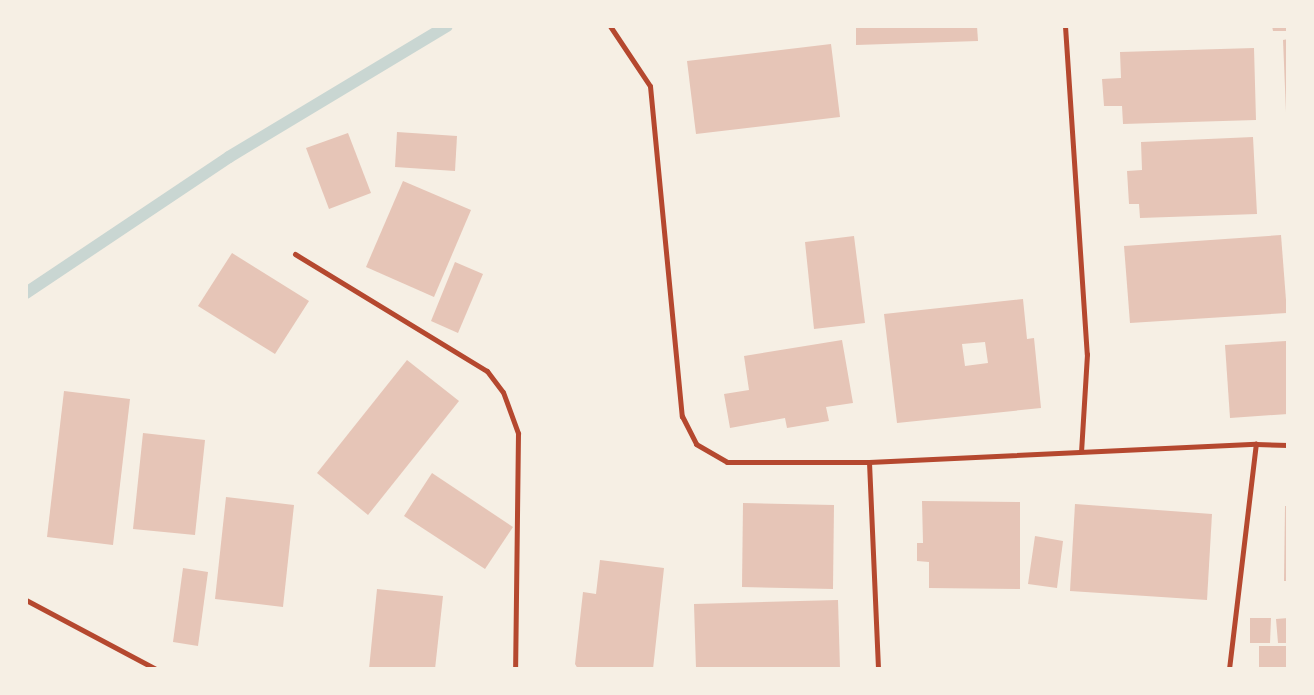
<!DOCTYPE html>
<style>
body{margin:0}
#map{position:relative;width:1314px;height:695px;overflow:hidden;background:#f6efe4;font-family:"Libre Baskerville",serif}
div>[style]{position:absolute}
.stream>*{height:12px;margin:-6px;padding:0 6px;transform-origin:6px;border-radius:6px;background:#c9d6d2}
.building>*{inset:0;background:#e6c5b7}
.minor>*{height:5px;margin:-2.5px;padding:0 2.5px;transform-origin:2.5px;border-radius:2.5px;background:#b5482f}
span{translate:-50% -50%;white-space:nowrap;text-align:center;line-height:1.15;-webkit-text-stroke:5px #f6efe4;paint-order:stroke}
.frame{position:absolute;inset:0;border:28px solid #f6efe4;pointer-events:none}
</style>
<div id="map">
<div class="stream">
<i style="left:26px;top:293px;width:244px;rotate:-33.8deg"></i>
<i style="left:229px;top:157px;width:254px;rotate:-31deg"></i>
</div>
<div class="building">
<i style="clip-path:polygon(856px 26px,977px 26px,978px 41px,856px 45px)"></i>
<i style="clip-path:polygon(1272px 26px,1288px 26px,1288px 31px,1273px 31px)"></i>
<i style="clip-path:polygon(1288px 39px,1288px 112px,1286px 112px,1283px 40px)"></i>
<i style="clip-path:polygon(831px 44px,840px 117px,696px 134px,687px 61px)"></i>
<i style="clip-path:polygon(1254px 48px,1256px 120px,1123px 124px,1122px 106px,1104px 106px,1102px 79px,1121px 78px,1120px 52px)"></i>
<i style="clip-path:polygon(397px 132px,457px 136px,455px 171px,395px 167px)"></i>
<i style="clip-path:polygon(348px 133px,371px 193px,329px 209px,306px 148px)"></i>
<i style="clip-path:polygon(1253px 137px,1257px 214px,1140px 218px,1139px 204px,1129px 204px,1127px 171px,1142px 170px,1141px 142px)"></i>
<i style="clip-path:polygon(403px 181px,471px 210px,434px 297px,366px 267px)"></i>
<i style="clip-path:polygon(1281px 235px,1287px 313px,1130px 323px,1124px 246px)"></i>
<i style="clip-path:polygon(854px 236px,865px 323px,814px 329px,805px 242px)"></i>
<i style="clip-path:polygon(232px 253px,309px 301px,275px 354px,198px 306px)"></i>
<i style="clip-path:polygon(455px 262px,483px 274px,458px 333px,431px 321px)"></i>
<i style="clip-path:polygon(evenodd,1023px 299px,1027px 339px,1034px 338px,1041px 408px,897px 423px,884px 314px,1023px 299px,985px 342px,988px 363px,965px 366px,962px 344px,985px 342px)"></i>
<i style="clip-path:polygon(842px 340px,853px 403px,826px 407px,829px 421px,787px 428px,785px 418px,730px 428px,724px 394px,749px 390px,744px 356px)"></i>
<i style="clip-path:polygon(1286px 341px,1288px 414px,1230px 418px,1225px 345px)"></i>
<i style="clip-path:polygon(407px 360px,459px 401px,368px 515px,317px 473px)"></i>
<i style="clip-path:polygon(64px 391px,130px 399px,113px 545px,47px 537px)"></i>
<i style="clip-path:polygon(143px 433px,205px 440px,195px 535px,133px 529px)"></i>
<i style="clip-path:polygon(432px 473px,513px 527px,485px 569px,404px 516px)"></i>
<i style="clip-path:polygon(226px 497px,294px 505px,283px 607px,215px 599px)"></i>
<i style="clip-path:polygon(922px 501px,1020px 502px,1020px 589px,929px 588px,929px 562px,917px 561px,917px 543px,923px 543px)"></i>
<i style="clip-path:polygon(743px 503px,834px 505px,833px 589px,742px 587px)"></i>
<i style="clip-path:polygon(1075px 504px,1212px 514px,1207px 600px,1070px 591px)"></i>
<i style="clip-path:polygon(1285px 506px,1288px 506px,1288px 581px,1284px 581px)"></i>
<i style="clip-path:polygon(1035px 536px,1063px 541px,1057px 588px,1028px 584px)"></i>
<i style="clip-path:polygon(600px 560px,664px 568px,653px 669px,578px 669px,575px 664px,583px 592px,596px 594px)"></i>
<i style="clip-path:polygon(183px 568px,208px 572px,198px 646px,173px 642px)"></i>
<i style="clip-path:polygon(377px 589px,443px 596px,435px 669px,369px 669px)"></i>
<i style="clip-path:polygon(838px 600px,840px 669px,696px 669px,694px 604px)"></i>
<i style="clip-path:polygon(1250px 618px,1271px 618px,1270px 643px,1250px 643px)"></i>
<i style="clip-path:polygon(1288px 618px,1288px 643px,1278px 643px,1276px 619px)"></i>
<i style="clip-path:polygon(1259px 646px,1288px 646px,1288px 669px,1259px 669px)"></i>
</div>
<div class="minor">
<i style="left:610px;top:26px;width:72px;rotate:56.3deg"></i>
<i style="left:650px;top:86px;width:332px;rotate:84.5deg"></i>
<i style="left:682px;top:416px;width:31px;rotate:63deg"></i>
<i style="left:696px;top:444px;width:36px;rotate:30deg"></i>
<i style="left:727px;top:462px;width:142px"></i>
<i style="left:869px;top:462px;width:387px;rotate:-2.7deg"></i>
<i style="left:1256px;top:444px;width:32px;rotate:2deg"></i>
<i style="left:1065px;top:26px;width:329px;rotate:86.2deg"></i>
<i style="left:1087px;top:354px;width:97px;rotate:93.5deg"></i>
<i style="left:295px;top:254px;width:225px;rotate:31.4deg"></i>
<i style="left:487px;top:371px;width:26px;rotate:53deg"></i>
<i style="left:503px;top:392px;width:44px;rotate:69.9deg"></i>
<i style="left:518px;top:433px;width:236px;rotate:90.7deg"></i>
<i style="left:869px;top:462px;width:207px;rotate:87.5deg"></i>
<i style="left:26px;top:600px;width:147px;rotate:28deg"></i>
<i style="left:1229px;top:669px;width:227px;rotate:-83.2deg"></i>
</div>
<div class="frame"></div>
</div>
